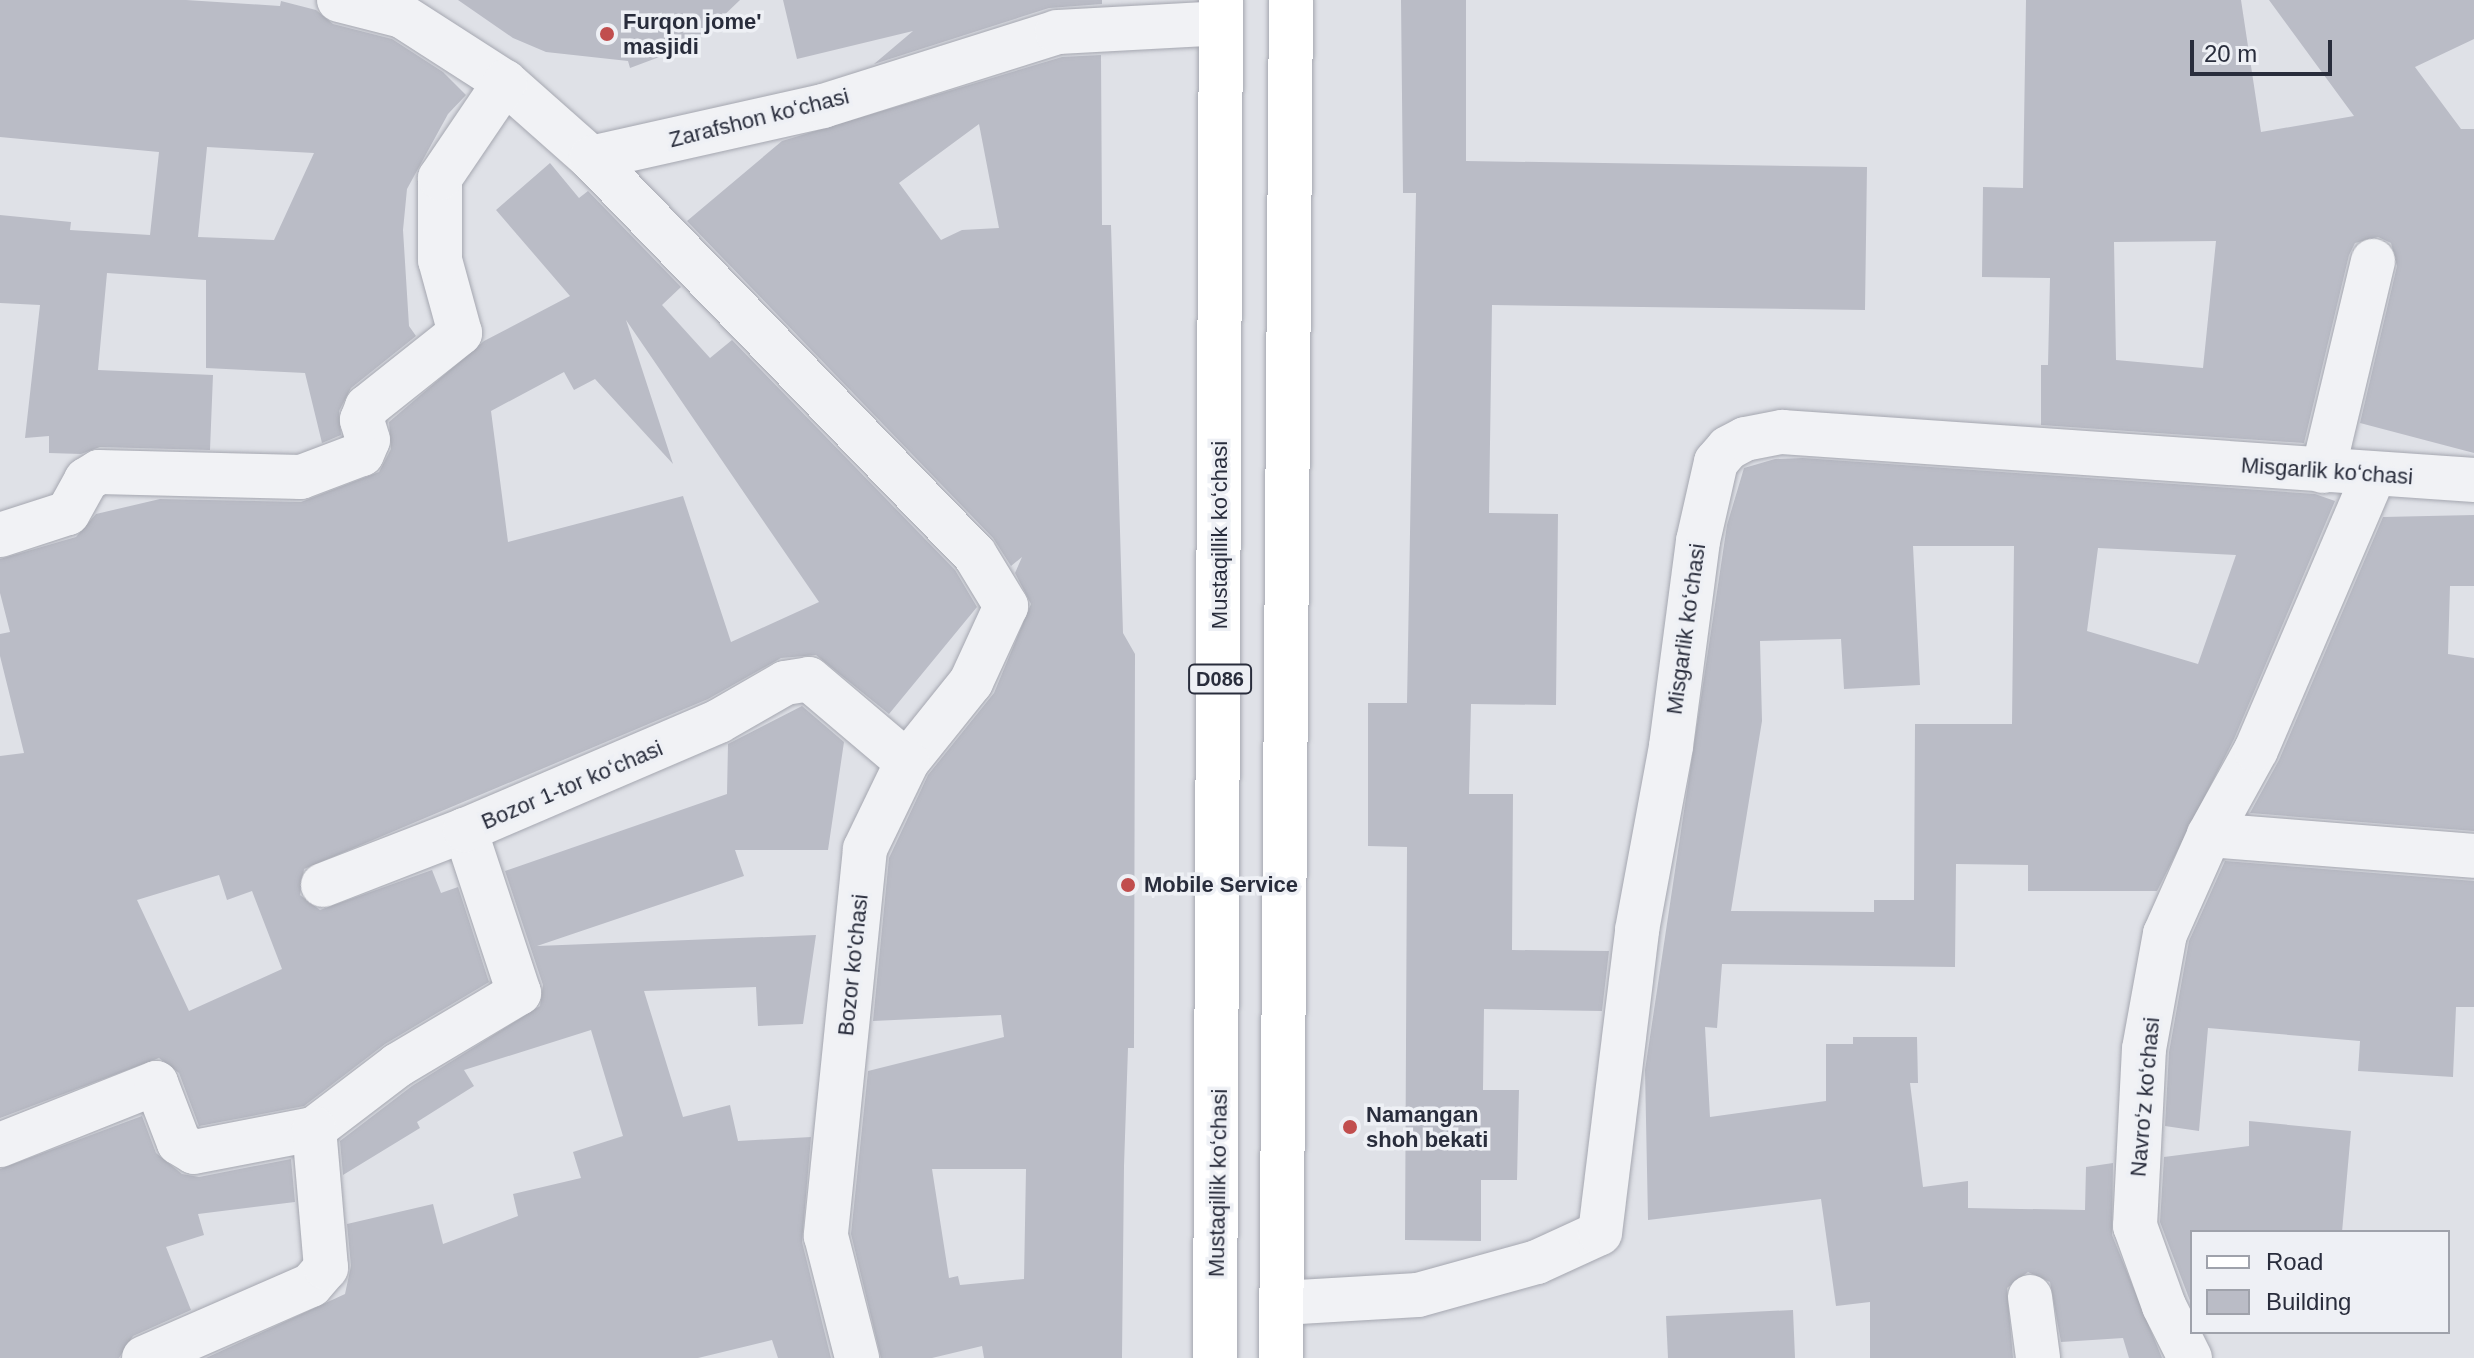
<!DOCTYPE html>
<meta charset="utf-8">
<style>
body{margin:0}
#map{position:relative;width:2474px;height:1358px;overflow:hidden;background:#dfe1e7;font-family:Arial,sans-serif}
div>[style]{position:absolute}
.building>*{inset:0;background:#babcc6}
.roads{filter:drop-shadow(0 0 2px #a5a7b0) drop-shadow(0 0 2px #a5a7b0)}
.minor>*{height:44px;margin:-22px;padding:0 22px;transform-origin:22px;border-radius:22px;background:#f1f2f5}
.major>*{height:44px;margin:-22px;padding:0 22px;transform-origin:22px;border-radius:22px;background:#fff}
.dots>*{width:22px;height:22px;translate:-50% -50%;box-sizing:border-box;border:4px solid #eef0f5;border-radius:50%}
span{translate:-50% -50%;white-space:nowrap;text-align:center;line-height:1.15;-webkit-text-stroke:7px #eef0f5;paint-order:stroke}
.shield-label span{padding:2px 6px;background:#eef0f5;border:2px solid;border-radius:6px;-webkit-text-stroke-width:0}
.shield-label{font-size:20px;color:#292d3c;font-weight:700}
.poi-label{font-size:22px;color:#292d3c;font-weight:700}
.left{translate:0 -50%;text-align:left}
.street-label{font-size:22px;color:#292d3c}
.legend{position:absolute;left:2190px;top:1230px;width:260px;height:104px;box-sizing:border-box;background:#eef0f5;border:2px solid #9fa2ab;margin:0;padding:10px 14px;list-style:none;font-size:24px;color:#292d3c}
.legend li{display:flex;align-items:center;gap:16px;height:40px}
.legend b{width:40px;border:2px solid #9fa2ab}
.scale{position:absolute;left:2190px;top:40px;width:142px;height:36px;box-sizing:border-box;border:4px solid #292d3c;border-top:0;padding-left:10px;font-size:24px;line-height:28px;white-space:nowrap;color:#292d3c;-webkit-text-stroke:6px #eef0f5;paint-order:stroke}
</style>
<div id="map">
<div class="building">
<i style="clip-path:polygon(evenodd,0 0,186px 0,280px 6px,281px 1px,316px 10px,333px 24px,392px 39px,443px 72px,466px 95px,448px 114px,407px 189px,403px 230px,409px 326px,416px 336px,351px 388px,339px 411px,341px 435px,322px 443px,305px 373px,206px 368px,206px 280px,107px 273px,98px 370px,213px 375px,210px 450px,100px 447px,81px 454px,49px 453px,49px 436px,25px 438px,40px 305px,0 303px,0 215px,71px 222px,70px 230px,150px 235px,159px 152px,0 137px,0 0,207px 147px,314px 153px,274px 240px,198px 237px,207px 147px)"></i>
<i style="clip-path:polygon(458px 0,740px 0,694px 44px,630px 68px,628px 61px,546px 52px,513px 38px)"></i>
<i style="clip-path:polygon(783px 0,1102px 0,1102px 4px,1049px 8px,874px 64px,913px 31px,797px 59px)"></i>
<i style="clip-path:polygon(1401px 0,1466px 0,1466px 161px,1867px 167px,1865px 310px,1492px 305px,1489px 513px,1558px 514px,1556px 705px,1471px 704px,1469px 794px,1513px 794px,1512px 950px,1609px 951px,1602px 1011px,1484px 1009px,1483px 1090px,1519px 1090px,1517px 1180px,1481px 1180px,1481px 1241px,1405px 1240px,1407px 847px,1368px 846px,1368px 703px,1407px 703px,1416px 193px,1403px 193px)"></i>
<i style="clip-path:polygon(evenodd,2026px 0,2241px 0,2261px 132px,2354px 116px,2269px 0,2474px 0,2474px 39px,2415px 67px,2461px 129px,2474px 129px,2474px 453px,2360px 423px,2397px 266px,2391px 243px,2378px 237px,2355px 243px,2349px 255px,2304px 443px,2041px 425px,2041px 365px,2048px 365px,2050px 278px,1982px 277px,1983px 187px,2023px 188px,2026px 0,2216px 241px,2203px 368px,2116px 360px,2114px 242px,2216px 241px)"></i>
<i style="clip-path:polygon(evenodd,1101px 55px,1102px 225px,1111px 225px,1123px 633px,1135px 654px,1134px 1048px,1128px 1048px,1124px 1166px,1122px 1358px,984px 1358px,982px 1346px,932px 1358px,881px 1358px,851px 1234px,868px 1071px,1004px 1037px,1001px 1015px,873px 1021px,889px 858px,928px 775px,994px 693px,1031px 604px,1015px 573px,1022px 557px,1011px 566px,993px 538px,687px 221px,782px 141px,1062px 57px,1101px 55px,979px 124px,999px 228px,962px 230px,941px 240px,899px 183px,979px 124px,1101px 55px,932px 1169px,1026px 1169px,1024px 1279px,960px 1285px,958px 1276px,949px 1278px,932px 1169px)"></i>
<i style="clip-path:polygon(evenodd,550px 163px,579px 198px,588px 191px,681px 287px,662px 305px,710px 358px,732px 340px,955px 570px,977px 607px,889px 714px,816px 655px,781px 658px,708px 699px,304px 869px,300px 895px,320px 910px,432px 870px,441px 893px,458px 887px,489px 982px,385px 1044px,304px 1106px,199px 1126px,179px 1073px,159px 1058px,0 1118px,0 756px,24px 753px,0 656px,0 634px,10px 632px,0 593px,0 559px,76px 537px,96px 514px,160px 499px,301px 502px,379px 472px,391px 449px,389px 422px,484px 341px,570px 296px,496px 210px,550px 163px,626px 320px,764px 522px,819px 602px,731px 642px,683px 496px,508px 542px,491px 411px,564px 372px,574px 390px,595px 379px,673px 464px,626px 320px,550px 163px,219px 875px,227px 900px,252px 891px,282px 969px,189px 1011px,137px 900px,219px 875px)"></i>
<i style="clip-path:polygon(evenodd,1803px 458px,2315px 494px,2335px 501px,2234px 739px,2157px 891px,2028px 891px,2028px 865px,1956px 864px,1955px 967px,1722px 964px,1717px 1028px,1705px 1027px,1710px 1117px,1826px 1101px,1826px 1044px,1853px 1044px,1853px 1037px,1917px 1037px,1918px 1083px,1910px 1083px,1923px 1187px,1968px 1181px,1968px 1208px,2085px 1210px,2086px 1167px,2113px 1163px,2112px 1235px,2162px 1358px,2129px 1358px,2123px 1338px,2061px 1342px,2050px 1282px,2028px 1272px,2007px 1288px,2013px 1358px,1870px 1358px,1870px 1302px,1836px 1306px,1821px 1199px,1648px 1220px,1645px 1070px,1727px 525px,1744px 468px,1775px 459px,1803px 458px,1913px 546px,2014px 546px,2012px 724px,1915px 724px,1914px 900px,1874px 900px,1874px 912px,1731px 911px,1762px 721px,1760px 641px,1841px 639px,1844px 689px,1920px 685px,1913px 546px,1803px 458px,2098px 548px,2236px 555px,2198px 664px,2087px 631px,2098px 548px)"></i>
<i style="clip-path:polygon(2474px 515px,2474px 586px,2450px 586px,2448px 654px,2474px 658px,2474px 831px,2250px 813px,2279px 760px,2383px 517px)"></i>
<i style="clip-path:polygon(802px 706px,844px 742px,828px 850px,735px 850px,744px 876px,537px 946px,816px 935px,803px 1024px,758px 1026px,756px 987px,644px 991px,683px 1117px,730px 1105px,738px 1141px,811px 1137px,802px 1242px,831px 1358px,778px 1358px,772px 1340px,698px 1358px,206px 1358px,345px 1294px,351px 1266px,347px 1224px,433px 1204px,443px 1244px,518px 1216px,513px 1194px,581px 1178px,573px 1152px,623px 1136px,591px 1030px,464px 1070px,474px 1086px,417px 1122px,420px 1128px,343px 1175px,340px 1141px,412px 1086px,540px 1006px,543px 985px,505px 871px,727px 794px,728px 744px)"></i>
<i style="clip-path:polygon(2225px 861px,2474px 881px,2474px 1007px,2456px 1007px,2453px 1077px,2358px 1071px,2360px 1041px,2208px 1028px,2199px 1131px,2165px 1126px,2169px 1052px,2189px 941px)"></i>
<i style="clip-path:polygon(142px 1116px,156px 1153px,182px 1174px,199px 1177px,291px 1159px,295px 1202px,198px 1214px,204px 1235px,166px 1247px,191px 1310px,133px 1336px,119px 1358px,0 1358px,0 1169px)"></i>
<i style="clip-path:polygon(2249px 1121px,2351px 1131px,2342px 1232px,2192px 1232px,2192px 1306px,2160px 1222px,2164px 1157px,2249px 1146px)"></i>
<i style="clip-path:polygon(1793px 1310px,1795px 1358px,1668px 1358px,1666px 1316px)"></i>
</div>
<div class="roads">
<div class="minor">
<i style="left:339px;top:0;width:65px;rotate:14.3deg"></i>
<i style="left:402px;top:16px;width:122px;rotate:32.7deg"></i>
<i style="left:505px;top:82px;width:115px;rotate:41.5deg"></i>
<i style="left:591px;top:158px;width:238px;rotate:-12.6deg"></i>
<i style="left:823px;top:106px;width:245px;rotate:-17.5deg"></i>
<i style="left:1057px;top:32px;width:164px;rotate:-3.1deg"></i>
<i style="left:591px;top:158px;width:552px;rotate:45.95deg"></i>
<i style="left:975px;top:555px;width:60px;rotate:58.7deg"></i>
<i style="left:1006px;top:606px;width:84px;rotate:114.7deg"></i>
<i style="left:971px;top:682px;width:102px;rotate:128.7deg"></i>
<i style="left:907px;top:762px;width:97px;rotate:115.8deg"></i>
<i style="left:865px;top:849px;width:389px;rotate:95.8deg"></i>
<i style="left:826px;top:1236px;width:126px;rotate:75.7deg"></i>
<i style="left:2323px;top:471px;width:216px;rotate:-76.6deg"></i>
<i style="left:0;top:535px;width:71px;rotate:-17.9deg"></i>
<i style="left:68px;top:513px;width:38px;rotate:-61deg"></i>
<i style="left:86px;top:480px;width:15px;rotate:-32deg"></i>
<i style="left:99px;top:472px;width:202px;rotate:1.4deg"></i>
<i style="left:301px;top:477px;width:65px;rotate:-20.7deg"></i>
<i style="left:362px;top:454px;width:15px;rotate:-67deg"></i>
<i style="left:368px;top:440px;width:21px;rotate:-107deg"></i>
<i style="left:362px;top:420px;width:14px;rotate:-69deg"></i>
<i style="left:367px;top:407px;width:119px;rotate:-38.5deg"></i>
<i style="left:460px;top:333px;width:76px;rotate:-105.3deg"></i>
<i style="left:440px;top:260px;width:82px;rotate:-90deg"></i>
<i style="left:440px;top:178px;width:116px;rotate:-55.9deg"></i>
<i style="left:2209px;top:835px;width:266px;rotate:4.5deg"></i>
<i style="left:323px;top:885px;width:152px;rotate:-21.2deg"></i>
<i style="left:0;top:1145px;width:168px;rotate:-21.7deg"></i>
<i style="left:156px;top:1083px;width:64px;rotate:69deg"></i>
<i style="left:179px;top:1143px;width:17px;rotate:31deg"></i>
<i style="left:194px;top:1152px;width:122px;rotate:-10.9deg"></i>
<i style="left:314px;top:1129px;width:106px;rotate:-37.3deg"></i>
<i style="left:398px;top:1065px;width:141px;rotate:-30.8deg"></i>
<i style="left:519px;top:993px;width:172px;rotate:-108.3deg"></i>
<i style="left:465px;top:830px;width:276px;rotate:-23.2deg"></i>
<i style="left:719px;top:721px;width:76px;rotate:-29.9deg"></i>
<i style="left:785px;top:683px;width:24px;rotate:-9deg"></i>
<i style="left:809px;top:679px;width:128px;rotate:40.3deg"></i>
<i style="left:2030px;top:1297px;width:62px;rotate:82.5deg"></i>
<i style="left:1282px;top:1303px;width:136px;rotate:-3.4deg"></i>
<i style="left:1418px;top:1295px;width:123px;rotate:-15.5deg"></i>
<i style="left:1537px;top:1262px;width:69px;rotate:-24.7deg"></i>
<i style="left:1600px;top:1233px;width:305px;rotate:-83deg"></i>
<i style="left:1637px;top:930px;width:187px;rotate:-79.5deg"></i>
<i style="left:1671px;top:746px;width:207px;rotate:-82.5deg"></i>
<i style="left:1698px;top:541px;width:81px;rotate:-77.2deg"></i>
<i style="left:1716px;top:462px;width:18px;rotate:-49deg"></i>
<i style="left:1728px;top:448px;width:19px;rotate:-28deg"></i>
<i style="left:1745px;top:439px;width:38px;rotate:-11deg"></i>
<i style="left:1782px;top:432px;width:694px;rotate:3.97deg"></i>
<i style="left:144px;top:1358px;width:182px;rotate:-23.6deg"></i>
<i style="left:311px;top:1285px;width:23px;rotate:-49deg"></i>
<i style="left:326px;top:1268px;width:140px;rotate:-94.9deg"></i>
<i style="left:2190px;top:1358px;width:58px;rotate:-116.6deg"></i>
<i style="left:2164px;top:1306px;width:85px;rotate:-109.9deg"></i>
<i style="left:2135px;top:1226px;width:177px;rotate:-87.1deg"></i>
<i style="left:2144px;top:1049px;width:117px;rotate:-79.7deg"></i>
<i style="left:2165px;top:934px;width:108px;rotate:-66deg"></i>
<i style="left:2209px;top:835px;width:97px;rotate:-61.1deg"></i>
<i style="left:2256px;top:750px;width:299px;rotate:-66.8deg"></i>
</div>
<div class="major">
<i style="left:1215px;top:1358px;width:1358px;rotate:-89.75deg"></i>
<i style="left:1281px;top:1358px;width:1358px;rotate:-89.58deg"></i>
</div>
</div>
<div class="dots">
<i style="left:607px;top:34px;background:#c14e4e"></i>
<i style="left:1128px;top:885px;background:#c14e4e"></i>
<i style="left:1350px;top:1127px;background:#c14e4e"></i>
</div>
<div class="shield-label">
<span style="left:1220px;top:679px">D086</span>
</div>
<div class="poi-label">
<span class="left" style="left:623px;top:34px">Furqon jome'<br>masjidi</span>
<span class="left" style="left:1144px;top:885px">Mobile Service</span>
<span class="left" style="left:1366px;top:1127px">Namangan<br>shoh bekati</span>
</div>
<div class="street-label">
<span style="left:759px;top:118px;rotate:-14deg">Zarafshon koʻchasi</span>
<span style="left:2327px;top:471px;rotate:4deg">Misgarlik koʻchasi</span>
<span style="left:1220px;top:535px;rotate:-90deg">Mustaqillik koʻchasi</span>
<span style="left:1686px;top:629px;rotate:-82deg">Misgarlik koʻchasi</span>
<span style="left:572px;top:785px;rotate:-23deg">Bozor 1-tor koʻchasi</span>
<span style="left:853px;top:965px;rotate:-84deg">Bozor ko'chasi</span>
<span style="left:2145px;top:1097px;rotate:-85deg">Navroʻz koʻchasi</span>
<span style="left:1218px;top:1183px;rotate:-89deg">Mustaqillik koʻchasi</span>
</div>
<ul class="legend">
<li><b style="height:10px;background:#fff"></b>Road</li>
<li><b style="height:22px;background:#babcc6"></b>Building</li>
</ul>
<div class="scale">20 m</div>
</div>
